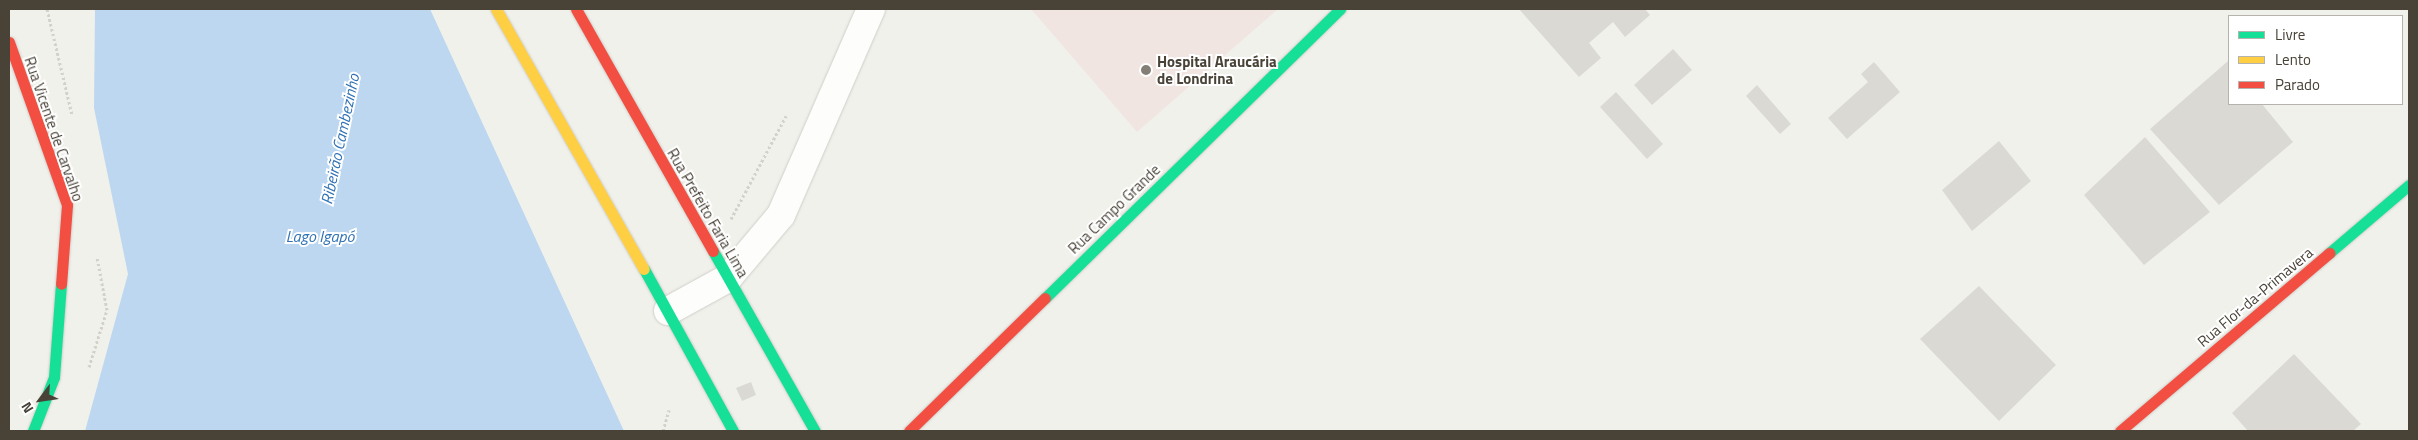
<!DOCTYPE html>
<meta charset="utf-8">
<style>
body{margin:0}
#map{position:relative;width:2418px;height:440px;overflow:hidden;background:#f1f1ec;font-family:"Titillium Web",sans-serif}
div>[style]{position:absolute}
.medical>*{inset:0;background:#f0e5e0}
.water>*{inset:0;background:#bcd7ef}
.building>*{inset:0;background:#dbd9d4}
.path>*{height:3px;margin-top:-1.5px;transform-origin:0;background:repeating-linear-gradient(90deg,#d2d1ca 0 2.5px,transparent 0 5px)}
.roads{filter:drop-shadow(0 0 1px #cfcec9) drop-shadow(0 0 1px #cfcec9)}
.street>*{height:28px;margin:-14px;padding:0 14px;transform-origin:14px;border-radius:14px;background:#fdfdfc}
.fast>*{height:11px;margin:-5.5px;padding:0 5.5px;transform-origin:5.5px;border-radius:5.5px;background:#16e098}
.slow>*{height:11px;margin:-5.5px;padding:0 5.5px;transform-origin:5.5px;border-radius:5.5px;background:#ffcf43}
.jam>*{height:11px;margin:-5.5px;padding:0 5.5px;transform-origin:5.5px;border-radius:5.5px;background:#f24e42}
.dots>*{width:14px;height:14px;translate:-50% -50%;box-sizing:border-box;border:2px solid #fff;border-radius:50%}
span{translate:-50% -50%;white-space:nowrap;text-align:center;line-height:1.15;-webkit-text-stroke:4px #fff;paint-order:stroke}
.poi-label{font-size:15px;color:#484237;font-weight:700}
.left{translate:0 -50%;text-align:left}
.street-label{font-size:15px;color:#484237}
.water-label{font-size:16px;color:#3072b4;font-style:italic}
.frame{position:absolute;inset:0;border:10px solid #484237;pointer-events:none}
.legend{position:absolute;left:2228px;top:15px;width:175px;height:90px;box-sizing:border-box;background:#fff;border:1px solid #b6b3af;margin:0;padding:6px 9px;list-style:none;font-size:15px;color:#484237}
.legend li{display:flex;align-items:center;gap:10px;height:25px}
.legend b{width:25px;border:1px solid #b6b3af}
.north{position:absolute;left:15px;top:375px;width:50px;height:50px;-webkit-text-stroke:4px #fff;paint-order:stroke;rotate:239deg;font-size:14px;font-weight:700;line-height:20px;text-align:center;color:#484237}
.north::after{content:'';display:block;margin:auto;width:18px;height:22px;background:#484237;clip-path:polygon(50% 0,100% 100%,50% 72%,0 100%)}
</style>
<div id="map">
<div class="medical">
<i style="clip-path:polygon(1031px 9px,1278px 9px,1137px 132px)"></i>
</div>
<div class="water">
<i style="clip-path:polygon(95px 9px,430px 9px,624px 431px,85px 431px,128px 274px,94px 108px)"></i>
</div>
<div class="building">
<i style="clip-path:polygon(1519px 9px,1645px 9px,1650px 15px,1625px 37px,1613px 22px,1589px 43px,1601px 58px,1579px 77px)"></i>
<i style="clip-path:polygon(1673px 49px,1692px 70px,1652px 105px,1634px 85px)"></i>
<i style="clip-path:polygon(2228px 61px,2229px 104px,2262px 104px,2293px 142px,2219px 205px,2150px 129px)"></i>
<i style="clip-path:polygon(1874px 62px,1900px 92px,1847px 139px,1828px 118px,1868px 82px,1861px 74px)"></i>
<i style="clip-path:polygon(1757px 85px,1791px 124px,1780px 134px,1746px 96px)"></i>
<i style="clip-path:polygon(1616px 92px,1663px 144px,1647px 159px,1600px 107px)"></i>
<i style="clip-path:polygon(2145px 137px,2210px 212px,2144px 265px,2084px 195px)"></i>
<i style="clip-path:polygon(1999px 141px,2031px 181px,1972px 231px,1942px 190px)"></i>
<i style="clip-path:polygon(1979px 286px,2056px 365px,1999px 421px,1920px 339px)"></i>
<i style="clip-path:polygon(2294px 354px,2361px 424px,2353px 431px,2248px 431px,2232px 413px)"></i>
<i style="clip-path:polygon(751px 382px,756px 395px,742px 401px,736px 388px)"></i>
</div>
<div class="path">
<i style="left:47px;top:9px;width:109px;rotate:76.7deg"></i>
<i style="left:731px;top:219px;width:117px;rotate:-61.9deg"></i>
<i style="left:89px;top:367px;width:60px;rotate:-72.5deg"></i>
<i style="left:107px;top:310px;width:54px;rotate:-100.7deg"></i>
<i style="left:663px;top:431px;width:22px;rotate:-74deg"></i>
</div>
<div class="roads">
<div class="street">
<i style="left:668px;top:311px;width:68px;rotate:-28.8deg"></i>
<i style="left:728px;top:278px;width:82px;rotate:-49.9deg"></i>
<i style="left:781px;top:215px;width:225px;rotate:-66.4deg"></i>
</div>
<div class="fast">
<i style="left:713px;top:251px;width:207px;rotate:60.5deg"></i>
<i style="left:2329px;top:253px;width:105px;rotate:-40.4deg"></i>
<i style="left:644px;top:269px;width:185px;rotate:61.2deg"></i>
<i style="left:1045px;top:298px;width:413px;rotate:-44.4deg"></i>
<i style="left:33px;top:431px;width:58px;rotate:-68.7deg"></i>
<i style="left:54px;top:377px;width:93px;rotate:-85.7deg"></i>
</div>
<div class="slow">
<i style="left:496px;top:9px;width:299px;rotate:60.4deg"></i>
</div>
<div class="jam">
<i style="left:576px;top:9px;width:278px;rotate:60.5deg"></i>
<i style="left:9px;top:42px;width:173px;rotate:70.4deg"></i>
<i style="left:67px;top:205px;width:79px;rotate:94.3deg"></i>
<i style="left:909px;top:431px;width:190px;rotate:-44.4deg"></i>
<i style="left:2120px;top:431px;width:275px;rotate:-40.4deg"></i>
</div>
</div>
<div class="dots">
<i style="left:1146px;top:70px;background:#837f76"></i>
</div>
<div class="poi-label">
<span class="left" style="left:1157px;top:70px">Hospital Araucária<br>de Londrina</span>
</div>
<div class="street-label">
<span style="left:54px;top:129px;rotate:71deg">Rua Vicente de Carvalho</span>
<span style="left:1114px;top:209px;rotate:-44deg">Rua Campo Grande</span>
<span style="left:708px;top:213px;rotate:60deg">Rua Prefeito Faria Lima</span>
<span style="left:2255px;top:297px;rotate:-40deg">Rua Flor-da-Primavera</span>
</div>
<div class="water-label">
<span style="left:340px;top:139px;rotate:-78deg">Ribeirão Cambezinho</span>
<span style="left:320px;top:236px">Lago Igapó</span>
</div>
<div class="frame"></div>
<ul class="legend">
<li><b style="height:6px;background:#16e098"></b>Livre</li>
<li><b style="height:6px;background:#ffcf43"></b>Lento</li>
<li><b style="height:6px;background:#f24e42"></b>Parado</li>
</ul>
<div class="north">N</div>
</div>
